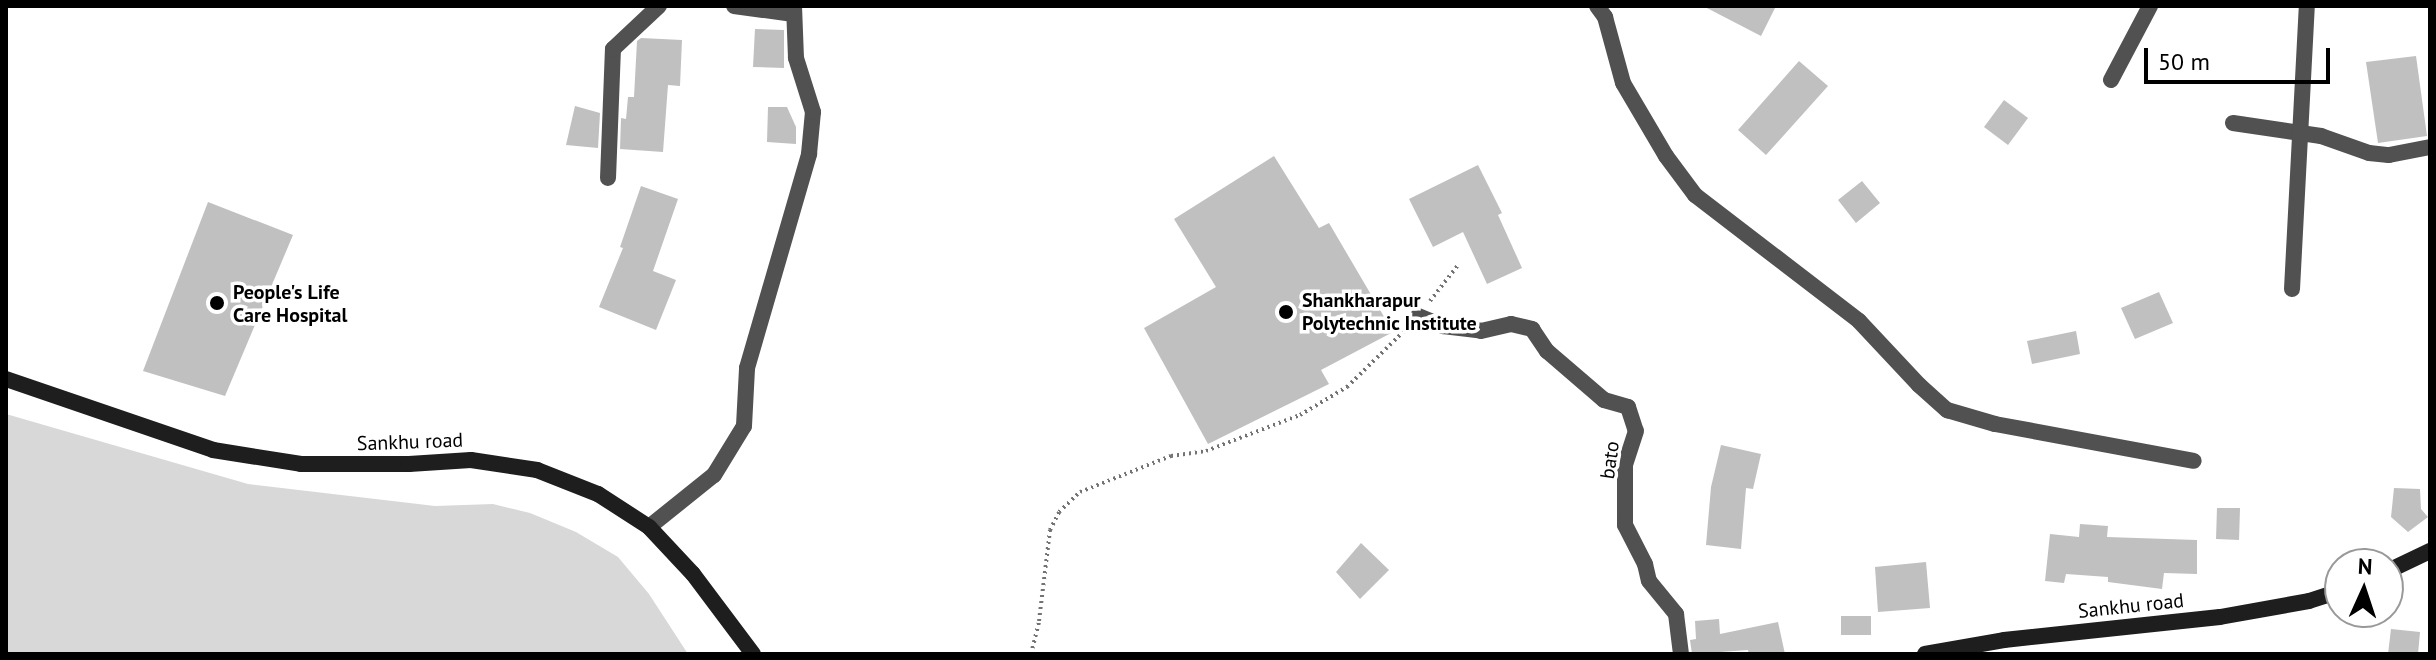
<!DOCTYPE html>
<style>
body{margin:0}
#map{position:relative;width:2436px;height:660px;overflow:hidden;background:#fff;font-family:"PT Sans",sans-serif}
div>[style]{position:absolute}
.green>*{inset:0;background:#d8d8d8}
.building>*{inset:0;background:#c0c0c0}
.path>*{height:4px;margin-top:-2px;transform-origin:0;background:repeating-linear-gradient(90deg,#737373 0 2px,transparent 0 6px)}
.street>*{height:16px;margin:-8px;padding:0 8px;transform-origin:8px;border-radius:8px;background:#515151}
.secondary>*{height:16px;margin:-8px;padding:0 8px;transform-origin:8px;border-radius:8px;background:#1e1e1e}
.dots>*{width:22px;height:22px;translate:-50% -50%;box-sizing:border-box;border:4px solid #fff;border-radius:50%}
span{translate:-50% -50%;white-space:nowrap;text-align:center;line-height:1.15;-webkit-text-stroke:7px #fff;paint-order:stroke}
.poi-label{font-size:20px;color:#000;font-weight:700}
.left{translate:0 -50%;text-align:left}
.street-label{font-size:20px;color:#000}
.frame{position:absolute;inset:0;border:8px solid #000;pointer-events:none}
.north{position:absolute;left:2324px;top:548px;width:80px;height:80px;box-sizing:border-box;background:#fff;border:2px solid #999;border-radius:50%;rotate:3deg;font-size:22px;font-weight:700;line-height:32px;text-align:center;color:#000}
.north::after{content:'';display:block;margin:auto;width:28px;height:36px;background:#000;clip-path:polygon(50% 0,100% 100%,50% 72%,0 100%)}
.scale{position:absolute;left:2144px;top:48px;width:186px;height:36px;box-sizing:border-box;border:4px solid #000;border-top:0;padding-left:10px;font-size:24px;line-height:28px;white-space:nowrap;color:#000;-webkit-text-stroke:6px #fff;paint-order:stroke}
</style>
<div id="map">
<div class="green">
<i style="clip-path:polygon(6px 414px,248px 484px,435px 506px,493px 504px,530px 513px,576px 532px,618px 557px,649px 594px,688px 654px,6px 654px)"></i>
</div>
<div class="building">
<i style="clip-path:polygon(1703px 6px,1776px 6px,1761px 36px)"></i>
<i style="clip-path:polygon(755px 29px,784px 30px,784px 68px,753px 67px)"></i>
<i style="clip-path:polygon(641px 38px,682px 40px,680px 86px,668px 85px,663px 152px,620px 149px,621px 118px,626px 119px,628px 97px,634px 97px,637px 41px)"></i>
<i style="clip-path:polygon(2416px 56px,2427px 136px,2378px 143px,2366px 62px)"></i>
<i style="clip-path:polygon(1799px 61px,1828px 86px,1766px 155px,1738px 130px)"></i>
<i style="clip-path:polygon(2004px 100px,2028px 118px,2008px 145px,1984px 127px)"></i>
<i style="clip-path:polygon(575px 106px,600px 113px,598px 148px,566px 145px)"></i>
<i style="clip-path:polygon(768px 107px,787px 107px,796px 127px,796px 144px,767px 142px)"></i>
<i style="clip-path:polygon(1274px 156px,1319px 228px,1329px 223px,1393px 332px,1321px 370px,1329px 384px,1208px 444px,1144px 328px,1216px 287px,1174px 219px)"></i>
<i style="clip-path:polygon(1478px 165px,1502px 213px,1498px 215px,1522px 268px,1487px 284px,1463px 232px,1433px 247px,1409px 199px)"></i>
<i style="clip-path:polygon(1862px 181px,1880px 203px,1856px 223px,1838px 200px)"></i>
<i style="clip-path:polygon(641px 186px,678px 199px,653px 271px,676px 280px,656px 330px,599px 307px,623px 248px,620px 247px)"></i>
<i style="clip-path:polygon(208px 202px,293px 235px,225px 396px,143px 371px)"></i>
<i style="clip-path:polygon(2159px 292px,2173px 323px,2135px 339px,2121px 308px)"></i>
<i style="clip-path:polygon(2076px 331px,2080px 354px,2032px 364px,2027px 341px)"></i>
<i style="clip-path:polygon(1721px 445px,1761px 454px,1753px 489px,1746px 488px,1741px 549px,1706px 545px,1711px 487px)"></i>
<i style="clip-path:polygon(2394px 488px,2420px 489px,2421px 509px,2428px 517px,2408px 532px,2391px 517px)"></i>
<i style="clip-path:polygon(2217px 508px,2240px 508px,2239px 540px,2216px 539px)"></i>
<i style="clip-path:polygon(2080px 524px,2108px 526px,2107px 537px,2197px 540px,2197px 574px,2164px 573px,2162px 589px,2108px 582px,2108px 577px,2066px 574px,2064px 583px,2045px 581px,2050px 534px,2079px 537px)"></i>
<i style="clip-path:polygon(1361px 543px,1389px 570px,1360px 599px,1336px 572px)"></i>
<i style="clip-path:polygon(1926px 562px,1930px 608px,1878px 612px,1875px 567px)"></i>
<i style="clip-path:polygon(1841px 616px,1871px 616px,1871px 635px,1841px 635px)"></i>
<i style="clip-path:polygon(1719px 619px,1720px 634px,1778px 622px,1785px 654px,1749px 654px,1748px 650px,1692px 654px,1690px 640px,1696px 639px,1695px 621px)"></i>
<i style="clip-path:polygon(2391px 629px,2420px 632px,2418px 654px,2388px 654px)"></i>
</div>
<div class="path">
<i style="left:1430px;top:301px;width:46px;rotate:-52.1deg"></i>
<i style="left:1031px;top:654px;width:34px;rotate:-76deg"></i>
<i style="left:1039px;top:621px;width:92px;rotate:-83.1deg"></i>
<i style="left:1050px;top:530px;width:20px;rotate:-63deg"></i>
<i style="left:1059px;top:512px;width:29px;rotate:-44deg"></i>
<i style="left:1080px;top:492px;width:98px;rotate:-21.6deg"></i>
<i style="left:1171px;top:456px;width:35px;rotate:-8deg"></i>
<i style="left:1206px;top:451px;width:101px;rotate:-21deg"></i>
<i style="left:1300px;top:415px;width:55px;rotate:-30.8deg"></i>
<i style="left:1347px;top:387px;width:83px;rotate:-44.5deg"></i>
</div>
<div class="street">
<i style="left:734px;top:6px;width:60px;rotate:7.7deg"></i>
<i style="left:1597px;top:6px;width:14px;rotate:54deg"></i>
<i style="left:1605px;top:17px;width:68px;rotate:74.7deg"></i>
<i style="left:1623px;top:83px;width:85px;rotate:59.5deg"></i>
<i style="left:1666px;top:156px;width:49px;rotate:53.4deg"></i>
<i style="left:1695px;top:195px;width:207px;rotate:37.5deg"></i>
<i style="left:1859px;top:321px;width:88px;rotate:46.8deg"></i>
<i style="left:1919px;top:385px;width:38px;rotate:42deg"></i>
<i style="left:1947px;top:410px;width:50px;rotate:16.3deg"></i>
<i style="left:1995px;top:424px;width:202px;rotate:10.5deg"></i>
<i style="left:2111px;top:80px;width:84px;rotate:-62.2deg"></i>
<i style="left:2233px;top:123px;width:89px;rotate:8.4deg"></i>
<i style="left:2321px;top:136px;width:51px;rotate:19.5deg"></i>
<i style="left:2369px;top:153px;width:20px;rotate:6deg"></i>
<i style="left:2389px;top:155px;width:42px;rotate:-11deg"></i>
<i style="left:608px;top:178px;width:129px;rotate:-87.8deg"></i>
<i style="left:613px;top:49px;width:63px;rotate:-43.1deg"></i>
<i style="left:2292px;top:289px;width:283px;rotate:-87deg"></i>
<i style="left:1418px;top:316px;width:27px;rotate:22deg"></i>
<i style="left:1443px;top:326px;width:38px;rotate:7deg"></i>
<i style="left:1481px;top:331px;width:31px;rotate:-13deg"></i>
<i style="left:1511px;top:324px;width:22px;rotate:13deg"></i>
<i style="left:1532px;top:329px;width:27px;rotate:56deg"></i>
<i style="left:1547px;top:351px;width:75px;rotate:40.7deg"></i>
<i style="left:1604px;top:400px;width:25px;rotate:16deg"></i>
<i style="left:1628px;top:407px;width:25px;rotate:72deg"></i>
<i style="left:1636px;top:431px;width:35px;rotate:108deg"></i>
<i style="left:1625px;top:464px;width:61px;rotate:90deg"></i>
<i style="left:1625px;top:525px;width:44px;rotate:62.9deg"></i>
<i style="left:1645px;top:564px;width:17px;rotate:77deg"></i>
<i style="left:1649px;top:581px;width:43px;rotate:50.7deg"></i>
<i style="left:1676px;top:614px;width:40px;rotate:82.9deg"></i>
<i style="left:649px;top:527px;width:83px;rotate:-38.7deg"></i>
<i style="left:714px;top:475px;width:57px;rotate:-58.5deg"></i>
<i style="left:744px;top:426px;width:58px;rotate:-87deg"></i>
<i style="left:747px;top:368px;width:223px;rotate:-73.8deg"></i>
<i style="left:809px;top:154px;width:42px;rotate:-84.6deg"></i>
<i style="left:813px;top:112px;width:57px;rotate:-107.5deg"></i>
<i style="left:796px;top:58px;width:52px;rotate:-92.2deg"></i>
</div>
<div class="secondary">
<i style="left:6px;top:379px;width:219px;rotate:18.9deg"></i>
<i style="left:213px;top:450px;width:89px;rotate:9deg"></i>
<i style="left:301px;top:464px;width:108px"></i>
<i style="left:409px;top:464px;width:62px;rotate:-3.7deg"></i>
<i style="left:471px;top:460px;width:67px;rotate:8.6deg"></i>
<i style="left:537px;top:470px;width:66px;rotate:21.5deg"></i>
<i style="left:598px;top:494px;width:61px;rotate:32.9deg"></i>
<i style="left:649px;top:527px;width:64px;rotate:46.9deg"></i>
<i style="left:693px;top:574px;width:100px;rotate:53.1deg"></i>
<i style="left:2388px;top:571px;width:47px;rotate:-25.5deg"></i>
<i style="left:1925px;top:654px;width:80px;rotate:-10deg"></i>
<i style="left:2004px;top:640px;width:217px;rotate:-6.1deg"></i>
<i style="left:2220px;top:617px;width:90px;rotate:-10.2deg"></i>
<i style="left:2309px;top:601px;width:33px;rotate:-18deg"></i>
</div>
<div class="dots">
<i style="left:217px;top:303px;background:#000"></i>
<i style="left:1286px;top:312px;background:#000"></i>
</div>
<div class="poi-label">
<span class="left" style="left:233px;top:304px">People's Life<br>Care Hospital</span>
<span class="left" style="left:1302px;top:312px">Shankharapur<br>Polytechnic Institute</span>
</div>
<div class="street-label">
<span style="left:410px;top:442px;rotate:-2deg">Sankhu road</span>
<span style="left:1610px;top:460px;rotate:-82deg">bato</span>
<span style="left:2131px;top:606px;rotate:-6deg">Sankhu road</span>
</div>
<div class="frame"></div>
<div class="north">N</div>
<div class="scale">50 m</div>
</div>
